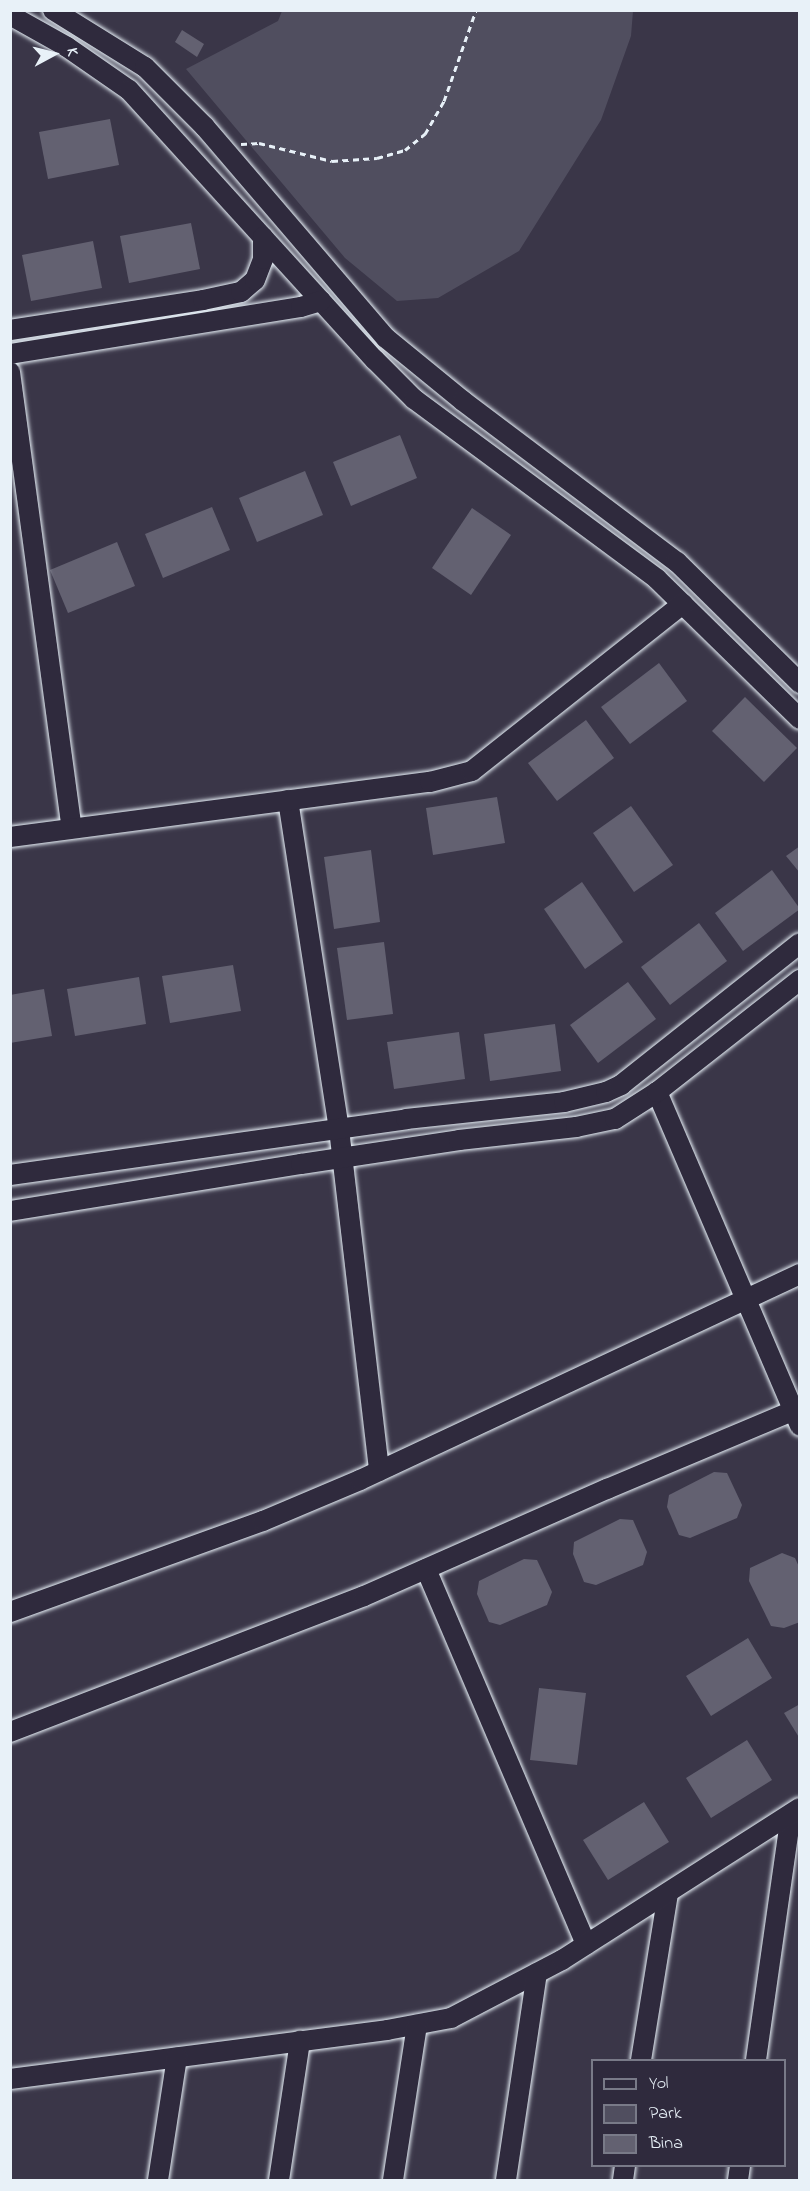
<!DOCTYPE html>
<style>
body{margin:0}
#map{position:relative;width:810px;height:2191px;overflow:hidden;background:#3a3648;font-family:"Indie Flower",sans-serif}
div>[style]{position:absolute}
.green>*{inset:0;background:#504e5f}
.building>*{inset:0;background:#636171}
.path>*{height:3px;margin-top:-1.5px;transform-origin:0;background:repeating-linear-gradient(90deg,#e8f1f8 0 6px,transparent 0 10.5px)}
.roads{filter:drop-shadow(0 0 2px #e8f1f8) drop-shadow(0 0 2px #e8f1f8)}
.minor>*{height:20px;margin:-10px;padding:0 10px;transform-origin:10px;border-radius:10px;background:#2f2a3d}
span{translate:-50% -50%;white-space:nowrap;text-align:center;line-height:1.15;-webkit-text-stroke:5px #2f2a3d;paint-order:stroke}
.frame{position:absolute;inset:0;border:12px solid #e8f1f8;pointer-events:none}
.legend{position:absolute;left:591px;top:2059px;width:195px;height:108px;box-sizing:border-box;background:#2f2a3d;border:2px solid #797a88;margin:0;padding:8px 10px;list-style:none;font-size:18px;color:#e8f1f8}
.legend li{display:flex;align-items:center;gap:12px;height:30px}
.legend b{width:30px;border:2px solid #797a88}
.north{position:absolute;left:24px;top:24px;width:60px;height:60px;-webkit-text-stroke:4px #2f2a3d;paint-order:stroke;rotate:83deg;font-size:16px;font-weight:700;line-height:24px;text-align:center;color:#e8f1f8}
.north::after{content:'';display:block;margin:auto;width:21px;height:27px;background:#e8f1f8;clip-path:polygon(50% 0,100% 100%,50% 72%,0 100%)}
</style>
<div id="map">
<div class="green">
<i style="clip-path:polygon(282px 11px,282px 10px,633px 11px,631px 36px,601px 120px,519px 251px,438px 298px,397px 301px,345px 258px,186px 69px,278px 21px)"></i>
</div>
<div class="building">
<i style="clip-path:polygon(182px 30px,204px 44px,197px 57px,175px 42px)"></i>
<i style="clip-path:polygon(110px 119px,119px 165px,48px 179px,39px 132px)"></i>
<i style="clip-path:polygon(191px 223px,200px 269px,129px 283px,120px 236px)"></i>
<i style="clip-path:polygon(93px 241px,102px 288px,31px 301px,22px 255px)"></i>
<i style="clip-path:polygon(400px 435px,417px 478px,351px 506px,333px 462px)"></i>
<i style="clip-path:polygon(305px 471px,323px 515px,257px 542px,239px 498px)"></i>
<i style="clip-path:polygon(212px 507px,230px 550px,163px 578px,145px 534px)"></i>
<i style="clip-path:polygon(472px 508px,511px 535px,471px 595px,432px 568px)"></i>
<i style="clip-path:polygon(117px 542px,135px 586px,68px 613px,50px 570px)"></i>
<i style="clip-path:polygon(659px 663px,687px 701px,630px 744px,601px 707px)"></i>
<i style="clip-path:polygon(745px 697px,797px 748px,764px 782px,712px 731px)"></i>
<i style="clip-path:polygon(586px 720px,614px 758px,557px 801px,528px 763px)"></i>
<i style="clip-path:polygon(497px 797px,505px 843px,433px 855px,426px 808px)"></i>
<i style="clip-path:polygon(631px 806px,673px 865px,634px 892px,593px 833px)"></i>
<i style="clip-path:polygon(800px 846px,800px 873px,786px 856px)"></i>
<i style="clip-path:polygon(371px 850px,380px 922px,334px 929px,324px 857px)"></i>
<i style="clip-path:polygon(772px 870px,800px 909px,743px 951px,715px 913px)"></i>
<i style="clip-path:polygon(582px 882px,623px 942px,585px 969px,544px 909px)"></i>
<i style="clip-path:polygon(699px 923px,727px 961px,670px 1005px,641px 967px)"></i>
<i style="clip-path:polygon(384px 942px,393px 1014px,347px 1020px,337px 948px)"></i>
<i style="clip-path:polygon(233px 965px,241px 1011px,170px 1023px,162px 976px)"></i>
<i style="clip-path:polygon(139px 977px,146px 1024px,75px 1036px,67px 989px)"></i>
<i style="clip-path:polygon(628px 982px,656px 1019px,598px 1063px,570px 1025px)"></i>
<i style="clip-path:polygon(44px 989px,52px 1036px,10px 1043px,10px 995px)"></i>
<i style="clip-path:polygon(555px 1024px,561px 1071px,490px 1081px,484px 1034px)"></i>
<i style="clip-path:polygon(459px 1032px,465px 1079px,394px 1089px,387px 1042px)"></i>
<i style="clip-path:polygon(714px 1472px,727px 1473px,742px 1505px,737px 1518px,690px 1538px,679px 1535px,667px 1507px,669px 1495px)"></i>
<i style="clip-path:polygon(620px 1519px,633px 1520px,647px 1552px,643px 1565px,596px 1585px,584px 1582px,573px 1554px,574px 1542px)"></i>
<i style="clip-path:polygon(782px 1553px,795px 1558px,800px 1569px,800px 1622px,784px 1628px,771px 1626px,749px 1581px,750px 1568px)"></i>
<i style="clip-path:polygon(524px 1559px,537px 1560px,552px 1592px,547px 1605px,500px 1625px,489px 1622px,477px 1594px,479px 1581px)"></i>
<i style="clip-path:polygon(748px 1638px,772px 1678px,711px 1716px,686px 1676px)"></i>
<i style="clip-path:polygon(539px 1688px,586px 1693px,577px 1765px,530px 1760px)"></i>
<i style="clip-path:polygon(800px 1704px,800px 1739px,784px 1713px)"></i>
<i style="clip-path:polygon(747px 1740px,772px 1780px,711px 1818px,686px 1778px)"></i>
<i style="clip-path:polygon(644px 1802px,669px 1842px,608px 1880px,583px 1840px)"></i>
</div>
<div class="path">
<i style="left:241px;top:144px;width:18px;rotate:-3deg"></i>
<i style="left:259px;top:143px;width:75px;rotate:13.9deg"></i>
<i style="left:332px;top:161px;width:45px;rotate:-3.8deg"></i>
<i style="left:377px;top:158px;width:29px;rotate:-16deg"></i>
<i style="left:405px;top:150px;width:26px;rotate:-39deg"></i>
<i style="left:425px;top:134px;width:38px;rotate:-60deg"></i>
<i style="left:444px;top:101px;width:96px;rotate:-70.6deg"></i>
</div>
<div class="roads">
<div class="minor">
<i style="left:53px;top:10px;width:108px;rotate:31.8deg"></i>
<i style="left:145px;top:67px;width:85px;rotate:45deg"></i>
<i style="left:205px;top:127px;width:278px;rotate:49.4deg"></i>
<i style="left:386px;top:338px;width:99px;rotate:39.3deg"></i>
<i style="left:463px;top:401px;width:268px;rotate:37deg"></i>
<i style="left:677px;top:562px;width:173px;rotate:44.5deg"></i>
<i style="left:10px;top:15px;width:65px;rotate:29.3deg"></i>
<i style="left:67px;top:47px;width:75px;rotate:34.7deg"></i>
<i style="left:129px;top:90px;width:365px;rotate:47.7deg"></i>
<i style="left:375px;top:360px;width:55px;rotate:45deg"></i>
<i style="left:414px;top:399px;width:302px;rotate:36.5deg"></i>
<i style="left:657px;top:579px;width:200px;rotate:44.4deg"></i>
<i style="left:10px;top:330px;width:195px;rotate:-8.8deg"></i>
<i style="left:203px;top:300px;width:39px;rotate:-12deg"></i>
<i style="left:241px;top:292px;width:18px;rotate:-41deg"></i>
<i style="left:255px;top:280px;width:22px;rotate:-69deg"></i>
<i style="left:263px;top:259px;width:22px;rotate:-90deg"></i>
<i style="left:10px;top:354px;width:295px;rotate:-9.2deg"></i>
<i style="left:301px;top:307px;width:21px;rotate:-17deg"></i>
<i style="left:10px;top:372px;width:460px;rotate:82.3deg"></i>
<i style="left:288px;top:800px;width:333px;rotate:81.2deg"></i>
<i style="left:339px;top:1129px;width:344px;rotate:83.3deg"></i>
<i style="left:10px;top:837px;width:424px;rotate:-7.5deg"></i>
<i style="left:430px;top:782px;width:43px;rotate:-14.7deg"></i>
<i style="left:472px;top:771px;width:269px;rotate:-38.4deg"></i>
<i style="left:657px;top:1092px;width:363px;rotate:66.8deg"></i>
<i style="left:10px;top:1175px;width:400px;rotate:-8deg"></i>
<i style="left:406px;top:1119px;width:159px;rotate:-6.1deg"></i>
<i style="left:564px;top:1102px;width:43px;rotate:-13.4deg"></i>
<i style="left:606px;top:1092px;width:17px;rotate:-25deg"></i>
<i style="left:621px;top:1085px;width:228px;rotate:-38.4deg"></i>
<i style="left:10px;top:1211px;width:295px;rotate:-9.2deg"></i>
<i style="left:301px;top:1164px;width:160px;rotate:-8.6deg"></i>
<i style="left:459px;top:1140px;width:118px;rotate:-6.3deg"></i>
<i style="left:576px;top:1127px;width:40px;rotate:-12deg"></i>
<i style="left:615px;top:1119px;width:50px;rotate:-32.7deg"></i>
<i style="left:657px;top:1092px;width:182px;rotate:-38.1deg"></i>
<i style="left:426px;top:1569px;width:408px;rotate:66.9deg"></i>
<i style="left:10px;top:1612px;width:269px;rotate:-19.8deg"></i>
<i style="left:263px;top:1521px;width:105px;rotate:-22.9deg"></i>
<i style="left:360px;top:1480px;width:486px;rotate:-25.1deg"></i>
<i style="left:10px;top:1732px;width:379px;rotate:-21deg"></i>
<i style="left:364px;top:1596px;width:266px;rotate:-23.8deg"></i>
<i style="left:607px;top:1489px;width:209px;rotate:-22.8deg"></i>
<i style="left:641px;top:2060px;width:169px;rotate:-80.8deg"></i>
<i style="left:756px;top:2060px;width:248px;rotate:-81.9deg"></i>
<i style="left:10px;top:2079px;width:380px;rotate:-7.4deg"></i>
<i style="left:387px;top:2030px;width:65px;rotate:-10.6deg"></i>
<i style="left:451px;top:2018px;width:125px;rotate:-27.6deg"></i>
<i style="left:562px;top:1960px;width:282px;rotate:-32.6deg"></i>
<i style="left:158px;top:2180px;width:124px;rotate:-81.2deg"></i>
<i style="left:279px;top:2180px;width:141px;rotate:-81.4deg"></i>
<i style="left:393px;top:2180px;width:157px;rotate:-81.2deg"></i>
<i style="left:506px;top:2180px;width:209px;rotate:-81.5deg"></i>
<i style="left:623px;top:2180px;width:14px;rotate:-82deg"></i>
<i style="left:738px;top:2180px;width:14px;rotate:-82deg"></i>
</div>
</div>
<div class="frame"></div>
<ul class="legend">
<li><b style="height:8px;background:#2f2a3d"></b>Yol</li>
<li><b style="height:16px;background:#504e5f"></b>Park</li>
<li><b style="height:16px;background:#636171"></b>Bina</li>
</ul>
<div class="north">K</div>
</div>
